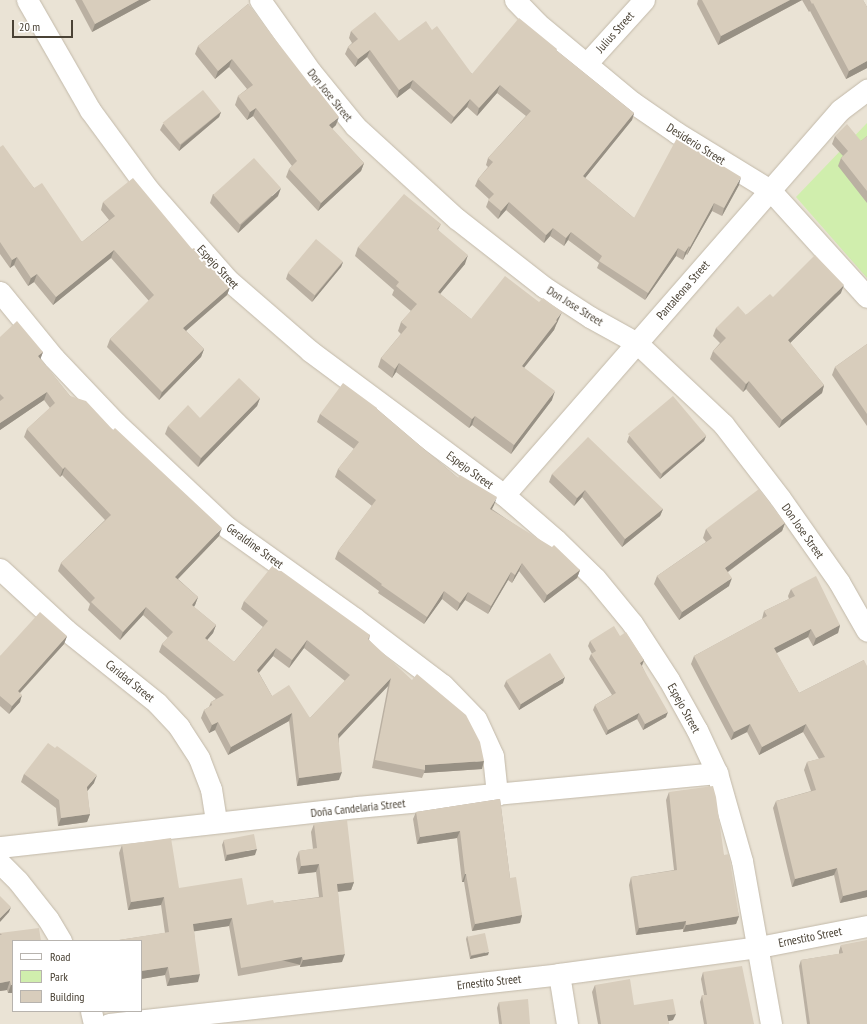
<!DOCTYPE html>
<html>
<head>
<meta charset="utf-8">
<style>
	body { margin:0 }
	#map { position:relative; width:867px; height:1024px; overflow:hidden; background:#f5f1e8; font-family:"PT Sans Narrow",sans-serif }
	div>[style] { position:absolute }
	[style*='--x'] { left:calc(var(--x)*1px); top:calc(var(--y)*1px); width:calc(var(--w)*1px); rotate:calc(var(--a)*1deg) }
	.residential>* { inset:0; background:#eae3d5 }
	.green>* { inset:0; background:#d0eead }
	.roads { filter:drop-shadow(0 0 1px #c2b9a9) drop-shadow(0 0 1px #c2b9a9) }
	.street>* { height:21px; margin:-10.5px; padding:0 10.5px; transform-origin:10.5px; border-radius:10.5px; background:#fff }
	.wall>* { inset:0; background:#bab0a2 }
	.shaded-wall>* { inset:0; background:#979084; transform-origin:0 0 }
	.building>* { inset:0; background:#d8cdbc; transform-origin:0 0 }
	span { translate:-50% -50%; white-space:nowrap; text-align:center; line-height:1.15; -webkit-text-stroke:4px #fff; paint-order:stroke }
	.street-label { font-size:12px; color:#4a4235 }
	.legend { position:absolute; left:12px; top:940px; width:130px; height:72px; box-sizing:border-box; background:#fff; border:1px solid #b7b3ae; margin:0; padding:5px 7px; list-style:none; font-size:12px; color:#4a4235 }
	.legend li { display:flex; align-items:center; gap:8px; height:20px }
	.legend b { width:20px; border:1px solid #b7b3ae }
	.scale { position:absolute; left:12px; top:20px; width:61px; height:18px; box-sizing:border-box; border:2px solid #4a4235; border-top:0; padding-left:5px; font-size:12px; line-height:14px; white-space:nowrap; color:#4a4235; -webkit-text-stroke:3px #fff; paint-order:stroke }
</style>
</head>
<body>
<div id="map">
	<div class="residential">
		<i style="clip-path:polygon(evenodd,0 0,867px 0,867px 1024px,0 1024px,0 0,13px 941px,141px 941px,141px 1011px,13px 1011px,13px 941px)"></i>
	</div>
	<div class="green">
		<i style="clip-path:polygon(867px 123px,867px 278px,796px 197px)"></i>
	</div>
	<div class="roads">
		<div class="street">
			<i style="--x:27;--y:0;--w:127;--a:60.2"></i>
			<i style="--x:90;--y:110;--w:98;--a:53.7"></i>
			<i style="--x:148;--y:189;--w:120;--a:48.7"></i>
			<i style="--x:227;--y:279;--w:110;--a:40.9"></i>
			<i style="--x:310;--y:351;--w:242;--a:36.6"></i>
			<i style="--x:504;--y:495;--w:69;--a:40.9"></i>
			<i style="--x:556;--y:540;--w:54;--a:44.3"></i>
			<i style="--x:595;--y:578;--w:58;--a:50.6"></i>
			<i style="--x:632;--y:623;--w:68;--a:57"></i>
			<i style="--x:669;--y:680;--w:57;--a:60.8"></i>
			<i style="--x:697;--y:730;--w:47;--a:65.1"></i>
			<i style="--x:717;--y:773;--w:91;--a:74.1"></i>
			<i style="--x:742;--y:861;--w:166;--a:79.9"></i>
			<i style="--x:260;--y:0;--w:88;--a:54.7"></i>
			<i style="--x:311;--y:72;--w:70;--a:50.8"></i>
			<i style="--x:355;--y:126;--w:138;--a:42.4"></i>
			<i style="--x:457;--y:219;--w:110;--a:38"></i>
			<i style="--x:544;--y:287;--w:55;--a:33.1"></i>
			<i style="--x:590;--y:317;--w:54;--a:29"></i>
			<i style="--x:637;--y:343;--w:118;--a:43.3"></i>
			<i style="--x:723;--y:424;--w:93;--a:52.4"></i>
			<i style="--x:780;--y:498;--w:103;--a:54.9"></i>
			<i style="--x:839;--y:582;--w:56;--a:60.3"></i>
			<i style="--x:515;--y:0;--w:32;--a:46"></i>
			<i style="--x:537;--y:23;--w:124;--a:39.7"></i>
			<i style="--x:632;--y:102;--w:55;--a:34.6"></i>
			<i style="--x:677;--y:133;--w:109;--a:31.5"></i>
			<i style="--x:770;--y:190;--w:144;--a:47.8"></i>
			<i style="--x:587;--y:63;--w:85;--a:-47.9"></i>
			<i style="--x:0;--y:292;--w:85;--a:50.7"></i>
			<i style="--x:54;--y:358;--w:90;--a:46.4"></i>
			<i style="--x:116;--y:423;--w:154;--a:43.2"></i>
			<i style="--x:228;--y:528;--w:155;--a:35.5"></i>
			<i style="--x:354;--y:618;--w:111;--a:37"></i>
			<i style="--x:443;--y:685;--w:47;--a:45.9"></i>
			<i style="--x:476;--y:719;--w:41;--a:65.3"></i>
			<i style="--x:493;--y:756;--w:39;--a:84"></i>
			<i style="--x:504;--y:495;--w:511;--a:-48.89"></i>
			<i style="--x:840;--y:110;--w:34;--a:-37"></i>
			<i style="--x:0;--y:569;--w:90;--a:42.7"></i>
			<i style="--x:66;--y:630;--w:117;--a:38.7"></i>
			<i style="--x:157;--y:703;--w:33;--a:47"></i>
			<i style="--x:179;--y:727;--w:37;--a:57"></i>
			<i style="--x:199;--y:758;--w:33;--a:69"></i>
			<i style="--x:211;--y:789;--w:33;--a:81"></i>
			<i style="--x:0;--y:847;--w:359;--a:-6.4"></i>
			<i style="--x:357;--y:807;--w:362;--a:-5.4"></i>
			<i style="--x:0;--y:863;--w:25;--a:45"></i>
			<i style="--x:18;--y:881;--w:48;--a:51.7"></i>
			<i style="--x:48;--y:919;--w:26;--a:59"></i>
			<i style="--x:559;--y:974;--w:51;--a:80.9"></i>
			<i style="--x:91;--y:1011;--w:13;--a:77"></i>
			<i style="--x:109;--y:1024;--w:453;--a:-6.3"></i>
			<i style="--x:559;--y:974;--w:202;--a:-7.7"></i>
			<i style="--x:759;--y:947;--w:110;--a:-11"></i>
		</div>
	</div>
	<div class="wall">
		<i style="clip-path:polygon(75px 0,151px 0,92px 32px)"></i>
		<i style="clip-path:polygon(698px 0,802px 0,718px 45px,697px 4px)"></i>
		<i style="clip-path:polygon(802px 0,863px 0,867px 7px,867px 68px,846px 79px,810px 11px,809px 12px)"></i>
		<i style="clip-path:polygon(248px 4px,336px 125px,332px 129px,364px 163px,361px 171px,318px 211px,286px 177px,289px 169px,292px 166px,253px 116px,247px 120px,235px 105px,238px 96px,247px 89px,229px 67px,215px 79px,195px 54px,198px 46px)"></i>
		<i style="clip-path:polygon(432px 30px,472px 74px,557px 49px,556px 50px,634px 113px,632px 120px,585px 178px,634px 218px,739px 185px,722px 216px,712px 211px,687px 255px,686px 254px,683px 260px,676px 256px,645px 300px,597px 268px,599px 263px,568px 240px,564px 246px,550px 236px,544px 243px,506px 210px,498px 219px,486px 207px,489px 199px,475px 186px,478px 179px,488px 167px,486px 165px,488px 158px,526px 116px,497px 93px,477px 116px,467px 107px,451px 124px,410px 88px,397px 98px,367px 57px,355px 67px,345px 54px,348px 47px,352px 43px,349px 38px,351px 31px,399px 41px)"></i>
		<i style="clip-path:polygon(221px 112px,219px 117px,179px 151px,160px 130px,163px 124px)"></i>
		<i style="clip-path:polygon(835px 136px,861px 141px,867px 136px,867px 203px,838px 166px,841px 158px,843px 156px,832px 144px)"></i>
		<i style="clip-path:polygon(0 147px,34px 188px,82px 242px,109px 220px,101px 210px,103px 202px,192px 249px,230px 287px,227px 295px,186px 331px,204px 349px,201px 357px,159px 400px,107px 347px,110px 339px,149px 301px,111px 258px,53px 305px,34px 282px,28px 286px,14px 265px,10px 268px,0 254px)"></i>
		<i style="clip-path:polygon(213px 194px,278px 196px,238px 233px,210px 203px)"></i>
		<i style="clip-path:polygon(441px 224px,438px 230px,465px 264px,440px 294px,471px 319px,558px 321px,556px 325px,554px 330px,524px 368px,552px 400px,511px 454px,472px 425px,469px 428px,396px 372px,392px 378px,378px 367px,381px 358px,401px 334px,398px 331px,401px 322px,411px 311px,392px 295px,394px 290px,355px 256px,358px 247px)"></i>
		<i style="clip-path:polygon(343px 262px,341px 267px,312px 302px,286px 279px,288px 273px)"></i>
		<i style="clip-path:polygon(841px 293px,790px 343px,824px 385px,822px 393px,779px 428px,746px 389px,743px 392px,710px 359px,713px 351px,720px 343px,713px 336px,716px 328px,746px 315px,773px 297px)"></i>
		<i style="clip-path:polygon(evenodd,0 337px,43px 352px,40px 359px,70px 396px,113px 430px,219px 536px,178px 579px,198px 597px,195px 605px,194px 607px,216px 625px,213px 633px,207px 640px,234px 662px,263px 627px,241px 609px,244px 601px,370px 635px,369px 640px,482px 769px,424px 773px,422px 778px,372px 768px,388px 686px,339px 738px,339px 780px,297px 786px,289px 721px,228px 755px,215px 730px,209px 733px,201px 718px,204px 710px,209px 707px,211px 702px,216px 699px,159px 652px,162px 644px,168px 638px,143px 615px,120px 640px,88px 610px,90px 604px,58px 571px,61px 563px,105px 520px,62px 475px,60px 477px,24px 437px,27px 429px,50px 408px,44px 400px,0 430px,0 337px,304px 648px,345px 681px,310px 718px,272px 696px,259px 673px,273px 656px,289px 668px,304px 648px)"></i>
		<i style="clip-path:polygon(867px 344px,867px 426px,832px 375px,835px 367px)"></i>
		<i style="clip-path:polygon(260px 398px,257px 406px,198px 467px,165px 434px,168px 426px,200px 418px)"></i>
		<i style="clip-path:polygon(377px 408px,377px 409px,458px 478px,494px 505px,492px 509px,580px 570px,577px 578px,544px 603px,519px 571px,512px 583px,508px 580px,488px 614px,465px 600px,457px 611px,442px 599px,424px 624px,378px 593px,379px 591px,335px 559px,338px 551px,372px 506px,335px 477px,338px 469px,354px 449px,317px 422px,320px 414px)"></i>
		<i style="clip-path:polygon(629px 436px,706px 436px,704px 441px,660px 479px,627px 442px)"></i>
		<i style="clip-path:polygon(552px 474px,663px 509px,660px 516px,622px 547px,582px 497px,574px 506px,549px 482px)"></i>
		<i style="clip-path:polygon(785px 523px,782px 531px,728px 572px,729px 586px,679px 620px,654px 584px,657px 576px,706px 542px,703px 538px,706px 529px)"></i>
		<i style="clip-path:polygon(791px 589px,840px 625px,838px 633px,813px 646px,808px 637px,776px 653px,799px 693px,864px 660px,867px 897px,840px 903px,834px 875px,792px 887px,773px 808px,776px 801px,811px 791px,804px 770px,807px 762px,819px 759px,803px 732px,759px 755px,747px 732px,731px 740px,691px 664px,694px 656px,762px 619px,764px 611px,789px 599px,788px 596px)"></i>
		<i style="clip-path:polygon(67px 636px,64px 644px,20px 693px,20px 702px,9px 714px,0 706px,0 656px)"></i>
		<i style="clip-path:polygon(620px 636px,644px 660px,642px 666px,666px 717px,643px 730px,637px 719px,606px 735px,593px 710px,595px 705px,612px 695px,589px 659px,591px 654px,592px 654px,588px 646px,590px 641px)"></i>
		<i style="clip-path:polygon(506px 681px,563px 683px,519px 710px,504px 686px)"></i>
		<i style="clip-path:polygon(24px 774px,94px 783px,87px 791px,90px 814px,87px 822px,58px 826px,56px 808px,21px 782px)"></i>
		<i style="clip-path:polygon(669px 792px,724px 855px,739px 916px,736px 924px,683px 932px,683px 929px,636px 935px,629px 885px,631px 877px,674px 870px,666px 800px)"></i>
		<i style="clip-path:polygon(500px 799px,510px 878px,522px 915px,520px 923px,472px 931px,464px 882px,462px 882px,457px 838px,417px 844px,413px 819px,416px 812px)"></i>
		<i style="clip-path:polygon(314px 824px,354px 882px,351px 890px,338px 892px,342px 962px,300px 967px,300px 965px,238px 976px,229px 926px,194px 931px,198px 982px,167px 986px,165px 975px,141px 979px,141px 941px,119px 941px,119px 940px,165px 933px,161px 905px,128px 910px,119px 853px,122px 845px,179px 888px,247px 905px,274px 903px,319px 897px,316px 872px,298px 874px,296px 859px,299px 851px,313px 849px,311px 832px)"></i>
		<i style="clip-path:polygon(224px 840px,255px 855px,225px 861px,222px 845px)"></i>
		<i style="clip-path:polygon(0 933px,13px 941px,13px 993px,8px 993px,7px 990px,0 991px)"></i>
		<i style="clip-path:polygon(467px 936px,488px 955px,470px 959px,466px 939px)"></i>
		<i style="clip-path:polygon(841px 945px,867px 1024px,807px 1024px,799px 966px,801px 960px,839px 954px,839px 951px)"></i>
		<i style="clip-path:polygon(703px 972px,754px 1024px,704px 1024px,700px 1002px,702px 995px,704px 995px,701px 979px)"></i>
		<i style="clip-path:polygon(595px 985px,634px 1005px,673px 1020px,668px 1021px,669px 1024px,598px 1024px,592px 992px)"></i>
		<i style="clip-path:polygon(499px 1002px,530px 1024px,499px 1024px,497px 1008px)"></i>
	</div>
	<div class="shaded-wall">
		<i style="clip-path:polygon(139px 0,151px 0,92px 32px,95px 24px)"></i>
		<i style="clip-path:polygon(790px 0,802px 0,718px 45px,721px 36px)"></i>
		<i style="clip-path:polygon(370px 50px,367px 57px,355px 67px,358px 59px)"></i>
		<i style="clip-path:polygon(232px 59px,229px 67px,215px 79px,218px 71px)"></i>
		<i style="clip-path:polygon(867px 61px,867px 68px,846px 79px,849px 71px)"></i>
		<i style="clip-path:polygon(413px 80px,410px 88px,397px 98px,399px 90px)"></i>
		<i style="clip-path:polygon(500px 85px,497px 93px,477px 116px,479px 108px)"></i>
		<i style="clip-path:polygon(470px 99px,467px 107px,451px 124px,454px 117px)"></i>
		<i style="clip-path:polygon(256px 108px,253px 116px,247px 120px,250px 112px)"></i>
		<i style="clip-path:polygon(221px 112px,219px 117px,179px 151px,181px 145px)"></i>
		<i style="clip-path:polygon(634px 113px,632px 120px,581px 183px,583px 176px)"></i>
		<i style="clip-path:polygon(339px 117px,336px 125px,326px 134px,329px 125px)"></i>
		<i style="clip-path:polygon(364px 163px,361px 171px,318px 211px,321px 203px)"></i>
		<i style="clip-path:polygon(741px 177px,739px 185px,722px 216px,724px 208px)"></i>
		<i style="clip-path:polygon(281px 188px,278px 196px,238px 233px,241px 225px)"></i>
		<i style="clip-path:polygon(509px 202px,506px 210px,498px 219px,501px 211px)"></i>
		<i style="clip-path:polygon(714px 203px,712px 211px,687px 255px,690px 247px)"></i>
		<i style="clip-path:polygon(553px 228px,550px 236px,544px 243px,546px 235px)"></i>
		<i style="clip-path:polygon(571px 232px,568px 240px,564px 246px,566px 238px)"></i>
		<i style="clip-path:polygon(689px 246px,686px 254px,683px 260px,685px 252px)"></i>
		<i style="clip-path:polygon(678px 248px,676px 256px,645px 300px,648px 293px)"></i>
		<i style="clip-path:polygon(114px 250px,111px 258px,53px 305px,56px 297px)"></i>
		<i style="clip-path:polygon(468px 255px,465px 264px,434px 301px,438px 292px)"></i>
		<i style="clip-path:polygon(17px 257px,14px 265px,10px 268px,12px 260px)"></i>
		<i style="clip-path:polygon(343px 262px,341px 267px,312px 302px,315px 296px)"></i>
		<i style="clip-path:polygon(37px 274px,34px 282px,28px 286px,31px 278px)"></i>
		<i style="clip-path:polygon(844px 285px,841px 293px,785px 348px,788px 340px)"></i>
		<i style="clip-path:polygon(230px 287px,227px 295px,180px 336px,183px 328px)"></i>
		<i style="clip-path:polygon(562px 312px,558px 321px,556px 325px,554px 330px,518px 375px,522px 366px)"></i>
		<i style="clip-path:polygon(204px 349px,201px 357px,159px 400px,162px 392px)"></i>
		<i style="clip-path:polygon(43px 352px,40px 360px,38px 356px)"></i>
		<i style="clip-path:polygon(399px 363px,396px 372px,392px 378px,395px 369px)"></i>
		<i style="clip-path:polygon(749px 381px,746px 389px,743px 392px,746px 384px)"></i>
		<i style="clip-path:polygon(824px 385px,822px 393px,779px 428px,782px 420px)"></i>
		<i style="clip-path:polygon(555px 391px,552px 400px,511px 454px,514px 445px)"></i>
		<i style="clip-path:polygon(47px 392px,44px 400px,0 430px,0 423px)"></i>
		<i style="clip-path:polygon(260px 398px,257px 406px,198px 467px,201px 458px)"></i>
		<i style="clip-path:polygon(475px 416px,472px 425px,469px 428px,472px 419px)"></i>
		<i style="clip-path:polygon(706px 436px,704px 441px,660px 479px,663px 473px)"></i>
		<i style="clip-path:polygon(65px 467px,62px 475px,60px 477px,63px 469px)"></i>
		<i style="clip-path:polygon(585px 490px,582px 497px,574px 506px,577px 498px)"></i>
		<i style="clip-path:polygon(497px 497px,494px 505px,488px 516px,490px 509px)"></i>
		<i style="clip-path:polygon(663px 509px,660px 516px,622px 547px,625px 539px)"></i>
		<i style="clip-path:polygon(785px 523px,782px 531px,722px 576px,725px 568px)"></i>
		<i style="clip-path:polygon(222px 528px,219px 536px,172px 585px,175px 577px)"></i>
		<i style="clip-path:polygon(522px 563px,519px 571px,512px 583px,515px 575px)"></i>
		<i style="clip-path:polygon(580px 570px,577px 578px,544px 603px,547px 595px)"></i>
		<i style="clip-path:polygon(511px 572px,508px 580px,488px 614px,491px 606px)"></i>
		<i style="clip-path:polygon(732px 578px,729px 586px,679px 620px,682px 612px)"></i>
		<i style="clip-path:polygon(444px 591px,442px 599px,424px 624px,427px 617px)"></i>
		<i style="clip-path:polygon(468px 592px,465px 600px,457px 611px,460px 603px)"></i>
		<i style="clip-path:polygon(198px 597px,195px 605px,189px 613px,192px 605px)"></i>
		<i style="clip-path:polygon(146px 607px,143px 615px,120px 640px,123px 632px)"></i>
		<i style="clip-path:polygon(216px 625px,213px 633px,202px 646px,205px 638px)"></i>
		<i style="clip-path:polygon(840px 625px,838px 633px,813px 646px,816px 638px)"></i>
		<i style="clip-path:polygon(811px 629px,808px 637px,771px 656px,774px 648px)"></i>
		<i style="clip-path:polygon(67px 636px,64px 644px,15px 698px,18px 691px)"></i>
		<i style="clip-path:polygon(307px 640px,304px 648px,289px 668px,292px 660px)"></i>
		<i style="clip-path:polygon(276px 648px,273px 656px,254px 678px,257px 670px)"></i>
		<i style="clip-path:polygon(644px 660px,642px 665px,638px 668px,640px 663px)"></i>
		<i style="clip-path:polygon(565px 677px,563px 683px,519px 710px,521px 704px)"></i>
		<i style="clip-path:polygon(391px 678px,388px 686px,335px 742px,338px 734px)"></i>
		<i style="clip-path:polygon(22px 695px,20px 702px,9px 714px,12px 706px)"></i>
		<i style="clip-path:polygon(668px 712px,666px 717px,643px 730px,645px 724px)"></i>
		<i style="clip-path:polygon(292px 713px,289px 721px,228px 755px,231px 747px)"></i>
		<i style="clip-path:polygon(639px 713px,637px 719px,606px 735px,608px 730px)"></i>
		<i style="clip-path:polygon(218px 722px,215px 730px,209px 733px,212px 725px)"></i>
		<i style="clip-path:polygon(750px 724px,747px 732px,731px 740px,734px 732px)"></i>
		<i style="clip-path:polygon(806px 724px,803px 732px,759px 755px,762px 747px)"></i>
		<i style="clip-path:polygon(484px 761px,482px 769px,424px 773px,425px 770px,425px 765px)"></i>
		<i style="clip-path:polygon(342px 772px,339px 780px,297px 786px,299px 778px)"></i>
		<i style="clip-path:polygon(97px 775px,94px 783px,84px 795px,87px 787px)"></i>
		<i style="clip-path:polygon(90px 814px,87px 822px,58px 826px,61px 818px)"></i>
		<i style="clip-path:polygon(460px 831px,457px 838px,417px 844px,420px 837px)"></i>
		<i style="clip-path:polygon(257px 849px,255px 855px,225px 861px,227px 855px)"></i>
		<i style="clip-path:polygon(319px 864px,316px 872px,298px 874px,301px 866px)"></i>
		<i style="clip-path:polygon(837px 868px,834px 875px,792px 887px,795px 879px)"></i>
		<i style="clip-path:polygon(465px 874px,466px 874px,464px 882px,462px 882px)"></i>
		<i style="clip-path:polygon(354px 882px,351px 890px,334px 892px,337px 884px)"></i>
		<i style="clip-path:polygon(867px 890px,867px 897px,840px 903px,843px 896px)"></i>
		<i style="clip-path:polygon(164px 897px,161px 905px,128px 910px,131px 902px)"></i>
		<i style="clip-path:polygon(11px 907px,9px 912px,0 922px,0 918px)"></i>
		<i style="clip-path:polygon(522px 915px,520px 923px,472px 931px,475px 924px)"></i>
		<i style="clip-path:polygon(739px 916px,736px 924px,683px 932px,686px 925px)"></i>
		<i style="clip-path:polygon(232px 918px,229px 926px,190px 932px,193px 924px)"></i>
		<i style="clip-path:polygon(686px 921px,683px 929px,636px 935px,639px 928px)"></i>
		<i style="clip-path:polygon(489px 952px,488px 955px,470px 959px,471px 956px)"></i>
		<i style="clip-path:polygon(345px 954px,342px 962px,300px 967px,303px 960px)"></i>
		<i style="left:302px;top:957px;width:8px;height:62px;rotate:104deg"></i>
		<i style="clip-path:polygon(168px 967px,165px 975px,141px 979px,141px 971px)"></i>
		<i style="clip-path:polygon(200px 974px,198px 982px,167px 986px,170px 978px)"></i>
		<i style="clip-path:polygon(10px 981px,7px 990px,0 991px,0 983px)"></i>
		<i style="clip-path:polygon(11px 985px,13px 985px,13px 993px,8px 993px)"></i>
		<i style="clip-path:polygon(676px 1014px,673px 1020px,665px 1022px,667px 1015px)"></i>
	</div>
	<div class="building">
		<i style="clip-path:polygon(82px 0,139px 0,95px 24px)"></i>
		<i style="clip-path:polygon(702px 0,790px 0,721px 36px)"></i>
		<i style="clip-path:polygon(810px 0,863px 0,867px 7px,867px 61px,849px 71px,813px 3px,812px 4px)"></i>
		<i style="clip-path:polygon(248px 4px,312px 87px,314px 85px,339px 117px,329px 125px,364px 163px,321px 203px,289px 169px,297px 161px,256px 108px,250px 112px,238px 96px,253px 85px,232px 59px,218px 71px,198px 46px)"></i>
		<i style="clip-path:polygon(375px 12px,399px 41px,426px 21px,432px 30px,437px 26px,472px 74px,519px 18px,557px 49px,556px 50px,634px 113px,583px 176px,634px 218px,677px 138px,741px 177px,724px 208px,714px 203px,690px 247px,689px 246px,685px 252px,678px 248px,648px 293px,599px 261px,602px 256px,571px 232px,566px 238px,553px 228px,546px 235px,509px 202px,501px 211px,488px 200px,494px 194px,478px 179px,493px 162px,488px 158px,531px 111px,500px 85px,479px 108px,470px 99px,454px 117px,413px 80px,399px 90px,370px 50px,358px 59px,348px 47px,358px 39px,351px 31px)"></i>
		<i style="left:203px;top:90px;width:28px;height:52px;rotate:51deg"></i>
		<i style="clip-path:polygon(847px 124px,861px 141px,867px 136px,867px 191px,841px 158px,848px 151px,835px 136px)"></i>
		<i style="clip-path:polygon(3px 145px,34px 188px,42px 183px,82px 242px,115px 216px,103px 202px,133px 178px,192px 249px,194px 248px,230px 287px,183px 328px,204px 349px,162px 392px,110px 339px,154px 295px,114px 250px,56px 297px,37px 274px,31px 278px,17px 257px,12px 260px,0 242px,0 147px)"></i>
		<i style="left:254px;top:158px;width:40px;height:55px;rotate:48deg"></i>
		<i style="clip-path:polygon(404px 194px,441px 224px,437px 229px,468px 255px,438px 292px,471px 319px,505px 276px,539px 302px,543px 298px,562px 312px,556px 320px,557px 321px,522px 366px,555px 391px,514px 445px,475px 416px,472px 419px,399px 363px,395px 369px,381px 358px,407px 327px,401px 322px,417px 304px,396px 286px,399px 282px,358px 247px)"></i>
		<i style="left:316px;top:239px;width:35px;height:44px;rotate:40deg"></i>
		<i style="clip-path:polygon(815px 255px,844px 285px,788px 340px,824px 385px,782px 420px,749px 381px,746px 384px,713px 351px,726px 338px,716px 328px,738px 306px,746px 315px,770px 294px,773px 297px)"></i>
		<i style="clip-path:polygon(evenodd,17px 321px,43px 352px,38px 356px,70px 396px,86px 401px,113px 430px,115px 428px,222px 528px,175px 577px,198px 597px,192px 605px,216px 625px,205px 638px,234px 662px,268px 621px,244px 601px,273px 565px,370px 635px,368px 639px,412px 680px,417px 674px,466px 715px,480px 742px,484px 761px,425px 765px,425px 770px,375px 760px,391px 678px,338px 734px,342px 772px,299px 778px,292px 713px,231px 747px,218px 722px,212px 725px,204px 710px,212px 705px,211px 702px,224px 695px,162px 644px,173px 632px,146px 607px,123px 632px,91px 602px,95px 598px,61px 563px,111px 515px,65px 467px,63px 469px,27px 429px,55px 403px,47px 392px,0 423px,0 401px,4px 398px,0 394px,0 337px,17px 321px,307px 640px,350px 675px,310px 718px,289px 685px,272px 696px,257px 670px,276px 648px,292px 660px,307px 640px)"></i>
		<i style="clip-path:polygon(867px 344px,867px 414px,835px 367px)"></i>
		<i style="clip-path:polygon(239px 378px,260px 398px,201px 458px,168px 426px,188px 405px,200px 418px)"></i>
		<i style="clip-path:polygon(343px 383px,377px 408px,377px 409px,458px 478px,460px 475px,497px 497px,490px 509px,552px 547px,554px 545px,580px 570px,547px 595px,522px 563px,515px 575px,511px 572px,491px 606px,468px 592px,460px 603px,444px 591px,427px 617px,381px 585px,382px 584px,338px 551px,376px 500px,338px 469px,359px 442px,320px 414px)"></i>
		<i style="left:673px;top:396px;width:52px;height:59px;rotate:50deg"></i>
		<i style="clip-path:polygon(588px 437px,663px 509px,625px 539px,585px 490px,577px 498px,552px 474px)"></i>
		<i style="clip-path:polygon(759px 489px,785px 523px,725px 568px,732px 578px,682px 612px,657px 576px,712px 538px,706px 529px)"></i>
		<i style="clip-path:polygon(816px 576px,840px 625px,816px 638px,811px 629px,774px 648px,799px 693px,864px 660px,867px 666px,867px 890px,843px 896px,837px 868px,795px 879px,776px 801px,816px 790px,807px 762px,825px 757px,806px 724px,762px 747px,750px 724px,734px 732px,694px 656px,767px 616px,764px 611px,795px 596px,791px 589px)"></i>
		<i style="clip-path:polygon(40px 612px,67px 636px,18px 691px,22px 695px,12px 706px,0 696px,0 656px)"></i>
		<i style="clip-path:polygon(614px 626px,620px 636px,626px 632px,644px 660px,640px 663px,668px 712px,645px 724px,639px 713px,608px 730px,595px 705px,616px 693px,591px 654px,596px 651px,590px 641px)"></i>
		<i style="left:550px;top:653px;width:28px;height:52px;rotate:58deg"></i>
		<i style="clip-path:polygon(48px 743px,55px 748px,57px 746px,97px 775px,87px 787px,90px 814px,61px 818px,59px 800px,24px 774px)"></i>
		<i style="clip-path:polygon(713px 786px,716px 797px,724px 855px,729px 854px,739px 916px,686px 925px,686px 921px,639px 928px,631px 877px,677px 870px,669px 792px)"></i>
		<i style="clip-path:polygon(500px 799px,510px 878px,516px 877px,522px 915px,475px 924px,466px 874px,465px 874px,460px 831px,420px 837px,416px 812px)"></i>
		<i style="clip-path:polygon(347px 820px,354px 882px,337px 884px,345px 954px,303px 960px,302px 957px,241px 968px,232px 918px,193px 924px,200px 974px,170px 978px,168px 967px,141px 971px,141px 941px,120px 941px,119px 940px,169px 932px,164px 897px,131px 902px,122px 845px,171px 838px,179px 888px,242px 878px,247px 905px,273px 900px,274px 903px,323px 897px,319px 864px,301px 866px,299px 851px,317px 848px,314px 824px)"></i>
		<i style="left:254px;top:834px;width:15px;height:31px;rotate:79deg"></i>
		<i style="clip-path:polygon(0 896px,11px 907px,0 918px)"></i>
		<i style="clip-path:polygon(39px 928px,41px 941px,13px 941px,13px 985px,11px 985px,10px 981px,0 983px,0 935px,2px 935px,0 933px)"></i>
		<i style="left:485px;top:933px;width:19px;height:18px;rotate:78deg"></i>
		<i style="clip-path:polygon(867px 940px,867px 1024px,810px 1024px,801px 960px,843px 953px,841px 945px)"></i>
		<i style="clip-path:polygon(742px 966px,754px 1024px,707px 1024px,702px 995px,707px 995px,703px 972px)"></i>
		<i style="clip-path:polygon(630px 979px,634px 1005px,673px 999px,676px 1014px,667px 1015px,669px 1024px,601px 1024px,595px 985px)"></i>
		<i style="clip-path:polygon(528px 999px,530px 1024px,502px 1024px,499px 1002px)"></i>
	</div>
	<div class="street-label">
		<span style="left:615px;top:32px;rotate:-48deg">Julius Street</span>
		<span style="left:330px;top:95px;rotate:51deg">Don Jose Street</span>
		<span style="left:696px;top:144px;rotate:32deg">Desiderio Street</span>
		<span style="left:218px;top:267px;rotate:47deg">Espejo Street</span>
		<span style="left:683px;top:290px;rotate:-49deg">Pantaleona Street</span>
		<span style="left:575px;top:306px;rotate:32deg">Don Jose Street</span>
		<span style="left:470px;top:470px;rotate:36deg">Espejo Street</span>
		<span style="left:803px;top:531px;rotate:55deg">Don Jose Street</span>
		<span style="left:255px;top:546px;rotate:36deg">Geraldine Street</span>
		<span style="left:130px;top:681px;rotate:39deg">Caridad Street</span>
		<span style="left:684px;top:708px;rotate:61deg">Espejo Street</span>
		<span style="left:358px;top:808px;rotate:-6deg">Doña Candelaria Street</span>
		<span style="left:810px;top:937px;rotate:-11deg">Ernestito Street</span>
		<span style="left:489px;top:982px;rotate:-6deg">Ernestito Street</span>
	</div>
	<ul class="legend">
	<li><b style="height:5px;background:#fff"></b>Road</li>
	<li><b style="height:11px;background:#d0eead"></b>Park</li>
	<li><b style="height:11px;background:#d8cdbc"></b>Building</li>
	</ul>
	<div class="scale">20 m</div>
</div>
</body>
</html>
